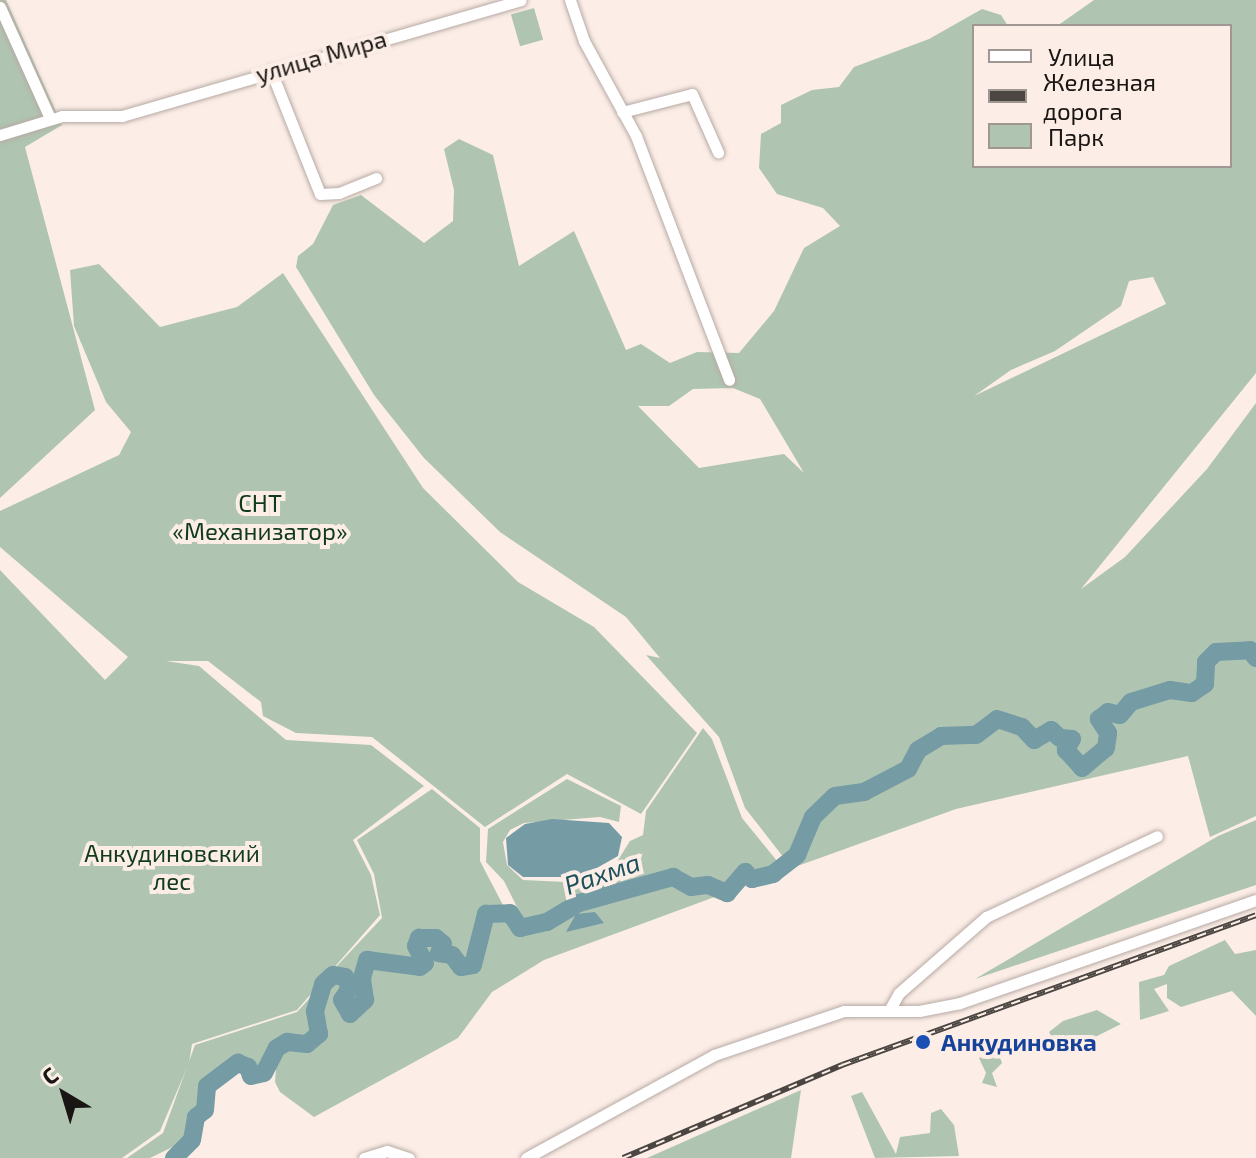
<!DOCTYPE html>
<html>
<head>
<meta charset="utf-8">
<style>
	body { margin:0 }
	#map { position:relative; width:1256px; height:1158px; overflow:hidden; background:#fceee7; font-family:"Exo 2",sans-serif }
	div>[style] { position:absolute }
	[style*='--x'] { left:calc(var(--x)*1px); top:calc(var(--y)*1px); width:calc(var(--w)*1px); rotate:calc(var(--a)*1deg) }
	.green>* { inset:0; background:#afc5b1; transform-origin:0 0 }
	.water>* { inset:0; background:#759ba5 }
	.river>* { height:18px; margin:-9px; padding:0 9px; transform-origin:9px; border-radius:9px; background:#759ba5 }
	.roads { filter:drop-shadow(0 0 2px #b7aaa4) drop-shadow(0 0 2px #b7aaa4) }
	.street>* { height:11px; margin:-5.5px; padding:0 5.5px; transform-origin:5.5px; border-radius:5.5px; background:#fff }
	.rail>* { height:6px; margin-top:-3px; transform-origin:0; background:repeating-linear-gradient(90deg,#fceee7 0 9px,#4c4642 0 18px); box-sizing:border-box; border-block:2px solid #4c4642 }
	.dots>* { width:22px; height:22px; translate:-50% -50%; box-sizing:border-box; border:4px solid #fceee7; border-radius:50% }
	span { translate:-50% -50%; white-space:nowrap; text-align:center; line-height:1.15; -webkit-text-stroke:8px #fceee7; paint-order:stroke }
	.street-label { font-size:24px; color:#191512 }
	.park-label { font-size:24px; color:#103a19 }
	.transit-label { font-size:24px; color:#164399; font-weight:700 }
	.left { translate:0 -50%; text-align:left }
	.water-label { font-size:26px; color:#1c515d; font-style:italic }
	.legend { position:absolute; left:972px; top:24px; width:260px; height:144px; box-sizing:border-box; background:#fceee7; border:2px solid #a19792; margin:0; padding:10px 14px; list-style:none; font-size:24px; color:#191512 }
	.legend li { display:flex; align-items:center; gap:16px; height:40px }
	.legend b { width:40px; border:2px solid #a19792 }
	.north { position:absolute; left:24px; top:1054px; width:80px; height:80px; -webkit-text-stroke:6px #fceee7; paint-order:stroke; rotate:322deg; font-size:22px; font-weight:700; line-height:32px; text-align:center; color:#191512 }
	.north::after { content:''; display:block; margin:auto; width:28px; height:36px; background:#191512; clip-path:polygon(50% 0,100% 100%,50% 72%,0 100%) }
</style>
</head>
<body>
<div id="map">
	<div class="green">
		<i style="clip-path:polygon(0 0,6px 0,62px 125px,25px 147px,95px 410px,0 498px)"></i>
		<i style="clip-path:polygon(evenodd,1094px 0,1256px 0,1256px 373px,1081px 589px,1125px 557px,1207px 469px,1256px 403px,1256px 653px,1251px 648px,1215px 649px,1203px 660px,1202px 683px,1191px 690px,1171px 687px,1130px 700px,1118px 712px,1107px 709px,1096px 719px,1105px 735px,1102px 746px,1081px 764px,1070px 750px,1074px 736px,1061px 736px,1050px 727px,1035px 737px,1023px 723px,998px 716px,975px 733px,942px 733px,918px 747px,906px 767px,863px 789px,833px 794px,810px 816px,794px 851px,784px 858px,745px 808px,719px 737px,646px 655px,660px 658px,626px 617px,500px 532px,424px 458px,374px 395px,296px 267px,298px 256px,313px 244px,333px 205px,361px 195px,424px 243px,453px 221px,454px 190px,444px 149px,459px 139px,493px 155px,519px 266px,574px 231px,626px 350px,641px 344px,670px 363px,697px 352px,739px 353px,774px 311px,804px 248px,840px 226px,823px 208px,777px 194px,759px 168px,761px 134px,781px 123px,781px 105px,812px 90px,839px 87px,854px 67px,929px 39px,982px 9px,1001px 15px,1008px 26px,974px 26px,974px 166px,1230px 166px,1230px 26px,1057px 26px,1094px 0,1153px 277px,1166px 304px,974px 396px,1011px 370px,1055px 351px,1121px 306px,1129px 281px,1153px 277px,1094px 0,733px 388px,760px 399px,804px 473px,784px 454px,699px 468px,638px 406px,669px 406px,693px 389px,733px 388px)"></i>
		<i style="left:534px;top:8px;width:33px;height:24px;rotate:74deg"></i>
		<i style="clip-path:polygon(99px 264px,160px 327px,237px 307px,283px 273px,423px 488px,518px 582px,594px 627px,697px 733px,641px 814px,567px 774px,485px 827px,372px 737px,296px 733px,263px 716px,261px 702px,208px 661px,166px 661px,199px 666px,286px 740px,371px 745px,424px 786px,353px 840px,371px 875px,380px 915px,297px 1010px,192px 1044px,189px 1063px,160px 1131px,122px 1158px,0 1158px,0 570px,105px 680px,128px 657px,0 547px,0 511px,119px 455px,131px 432px,106px 402px,74px 326px,70px 270px)"></i>
		<i style="clip-path:polygon(1249px 653px,1256px 662px,1256px 816px,1210px 837px,1188px 756px,956px 809px,792px 868px,787px 864px,798px 857px,816px 819px,836px 799px,865px 794px,910px 771px,922px 753px,942px 739px,979px 737px,998px 722px,1021px 729px,1034px 743px,1050px 734px,1065px 741px,1064px 751px,1083px 772px,1109px 749px,1112px 732px,1102px 720px,1108px 715px,1121px 718px,1134px 705px,1171px 693px,1192px 696px,1208px 685px,1210px 664px,1218px 655px)"></i>
		<i style="clip-path:polygon(703px 728px,712px 739px,742px 818px,777px 861px,770px 871px,754px 875px,746px 870px,724px 888px,708px 882px,691px 884px,673px 874px,613px 890px,610px 873px,630px 841px,643px 835px,646px 811px)"></i>
		<i style="clip-path:polygon(567px 779px,621px 806px,619px 822px,600px 817px,524px 823px,510px 830px,503px 842px,507px 865px,523px 880px,566px 882px,608px 870px,609px 886px,548px 917px,524px 921px,504px 881px,486px 862px,488px 829px)"></i>
		<i style="clip-path:polygon(432px 789px,480px 828px,480px 861px,505px 909px,483px 913px,472px 959px,462px 961px,446px 951px,447px 941px,438px 935px,418px 934px,413px 942px,418px 963px,367px 955px,358px 971px,354px 1004px,348px 1001px,355px 985px,346px 972px,334px 969px,382px 918px,374px 874px,357px 840px)"></i>
		<i style="clip-path:polygon(1256px 820px,1256px 885px,975px 979px,1218px 836px)"></i>
		<i style="clip-path:polygon(673px 882px,720px 895px,544px 960px,492px 992px,458px 1038px,314px 1117px,280px 1092px,275px 1082px,277px 1055px,289px 1046px,309px 1048px,324px 1035px,319px 1009px,329px 984px,340px 983px,344px 990px,337px 1001px,349px 1019px,369px 1002px,366px 977px,373px 966px,421px 971px,429px 963px,423px 943px,437px 947px,437px 956px,459px 970px,471px 969px,480px 963px,481px 938px,490px 917px,510px 918px,520px 931px)"></i>
		<i style="clip-path:polygon(1225px 940px,1235px 954px,1256px 950px,1256px 1016px,1232px 991px,1181px 1007px,1167px 998px,1167px 984px,1154px 989px,1169px 1011px,1140px 1020px,1139px 982px,1164px 975px,1169px 966px)"></i>
		<i style="clip-path:polygon(318px 989px,310px 1016px,313px 1033px,305px 1040px,285px 1039px,272px 1047px,262px 1069px,254px 1072px,238px 1059px,204px 1085px,189px 1139px,150px 1158px,127px 1158px,163px 1133px,195px 1045px,297px 1012px)"></i>
		<i style="clip-path:polygon(1097px 1010px,1121px 1024px,1061px 1054px,1049px 1032px,1063px 1021px)"></i>
		<i style="clip-path:polygon(997px 1050px,1002px 1063px,992px 1073px,997px 1087px,982px 1083px,986px 1073px,979px 1058px)"></i>
		<i style="clip-path:polygon(801px 1090px,791px 1158px,647px 1158px)"></i>
		<i style="clip-path:polygon(862px 1092px,896px 1154px,900px 1137px,930px 1133px,931px 1113px,941px 1109px,954px 1125px,959px 1156px,875px 1158px,851px 1096px)"></i>
	</div>
	<div class="water">
		<i style="clip-path:polygon(552px 819px,609px 823px,622px 837px,618px 856px,581px 877px,523px 877px,508px 865px,506px 838px,525px 824px)"></i>
		<i style="clip-path:polygon(595px 912px,604px 923px,566px 932px,576px 914px)"></i>
	</div>
	<div class="river">
		<i style="--x:174;--y:1158;--w:25;--a:-45"></i>
		<i style="--x:192;--y:1140;--w:23;--a:-80"></i>
		<i style="--x:196;--y:1117;--w:11;--a:-38"></i>
		<i style="--x:205;--y:1110;--w:24;--a:-85"></i>
		<i style="--x:207;--y:1086;--w:39;--a:-37"></i>
		<i style="--x:238;--y:1063;--w:11;--a:22"></i>
		<i style="--x:248;--y:1067;--w:9;--a:72"></i>
		<i style="--x:251;--y:1076;--w:13;--a:-13"></i>
		<i style="--x:264;--y:1073;--w:28;--a:-63"></i>
		<i style="--x:277;--y:1048;--w:12;--a:-31"></i>
		<i style="--x:287;--y:1042;--w:20;--a:6"></i>
		<i style="--x:307;--y:1044;--w:16;--a:-40"></i>
		<i style="--x:319;--y:1034;--w:23;--a:-100"></i>
		<i style="--x:315;--y:1011;--w:28;--a:-73"></i>
		<i style="--x:323;--y:984;--w:13;--a:-42"></i>
		<i style="--x:333;--y:975;--w:12;--a:9"></i>
		<i style="--x:345;--y:977;--w:12;--a:66"></i>
		<i style="--x:350;--y:988;--w:14;--a:124"></i>
		<i style="--x:342;--y:1000;--w:16;--a:60"></i>
		<i style="--x:350;--y:1014;--w:21;--a:-43"></i>
		<i style="--x:365;--y:1000;--w:22;--a:-98"></i>
		<i style="--x:362;--y:978;--w:19;--a:-74"></i>
		<i style="--x:367;--y:960;--w:53;--a:7.5"></i>
		<i style="--x:420;--y:967;--w:6;--a:-39"></i>
		<i style="--x:425;--y:963;--w:19;--a:-118"></i>
		<i style="--x:416;--y:946;--w:9;--a:-69"></i>
		<i style="--x:419;--y:938;--w:17;--a:0"></i>
		<i style="--x:436;--y:938;--w:9;--a:41"></i>
		<i style="--x:443;--y:944;--w:10;--a:114"></i>
		<i style="--x:439;--y:953;--w:13;--a:9"></i>
		<i style="--x:452;--y:955;--w:15;--a:53"></i>
		<i style="--x:461;--y:967;--w:12;--a:-9"></i>
		<i style="--x:473;--y:965;--w:53;--a:-75.7"></i>
		<i style="--x:486;--y:914;--w:24;--a:-2"></i>
		<i style="--x:510;--y:913;--w:18;--a:56"></i>
		<i style="--x:520;--y:928;--w:28;--a:-13"></i>
		<i style="--x:547;--y:922;--w:37;--a:-31"></i>
		<i style="--x:579;--y:903;--w:98;--a:-15.5"></i>
		<i style="--x:673;--y:877;--w:21;--a:29"></i>
		<i style="--x:691;--y:887;--w:17;--a:-7"></i>
		<i style="--x:708;--y:885;--w:21;--a:23"></i>
		<i style="--x:727;--y:893;--w:28;--a:-49"></i>
		<i style="--x:745;--y:872;--w:10;--a:45"></i>
		<i style="--x:752;--y:879;--w:22;--a:-13"></i>
		<i style="--x:773;--y:874;--w:31;--a:-38"></i>
		<i style="--x:797;--y:855;--w:41;--a:-67.2"></i>
		<i style="--x:813;--y:817;--w:30;--a:-44"></i>
		<i style="--x:835;--y:796;--w:29;--a:-8"></i>
		<i style="--x:864;--y:792;--w:50;--a:-27.6"></i>
		<i style="--x:908;--y:769;--w:21;--a:-62"></i>
		<i style="--x:918;--y:750;--w:27;--a:-31"></i>
		<i style="--x:941;--y:736;--w:35;--a:-2"></i>
		<i style="--x:976;--y:735;--w:26;--a:-37"></i>
		<i style="--x:997;--y:719;--w:26;--a:18"></i>
		<i style="--x:1022;--y:727;--w:18;--a:47"></i>
		<i style="--x:1034;--y:740;--w:20;--a:-30"></i>
		<i style="--x:1051;--y:730;--w:12;--a:42"></i>
		<i style="--x:1060;--y:738;--w:12;--a:5"></i>
		<i style="--x:1072;--y:739;--w:13;--a:119"></i>
		<i style="--x:1066;--y:750;--w:24;--a:48"></i>
		<i style="--x:1082;--y:768;--w:31;--a:-40"></i>
		<i style="--x:1106;--y:748;--w:15;--a:-82"></i>
		<i style="--x:1108;--y:733;--w:17;--a:-123"></i>
		<i style="--x:1099;--y:719;--w:11;--a:-38"></i>
		<i style="--x:1108;--y:712;--w:12;--a:14"></i>
		<i style="--x:1120;--y:715;--w:17;--a:-50"></i>
		<i style="--x:1131;--y:702;--w:41;--a:-17.1"></i>
		<i style="--x:1170;--y:690;--w:22;--a:8"></i>
		<i style="--x:1192;--y:693;--w:16;--a:-35"></i>
		<i style="--x:1205;--y:684;--w:22;--a:-87"></i>
		<i style="--x:1206;--y:662;--w:14;--a:-45"></i>
		<i style="--x:1216;--y:652;--w:34;--a:-3"></i>
		<i style="--x:1250;--y:650;--w:10;--a:53"></i>
	</div>
	<div class="roads">
		<div class="street">
			<i style="--x:570;--y:0;--w:43;--a:71.1"></i>
			<i style="--x:584;--y:41;--w:108;--a:61.3"></i>
			<i style="--x:636;--y:136;--w:261;--a:69.1"></i>
			<i style="--x:0;--y:7;--w:122;--a:65.8"></i>
			<i style="--x:271;--y:71;--w:132;--a:68.3"></i>
			<i style="--x:320;--y:194;--w:19;--a:-3"></i>
			<i style="--x:339;--y:193;--w:40;--a:-22"></i>
			<i style="--x:622;--y:112;--w:72;--a:-14.4"></i>
			<i style="--x:692;--y:94;--w:64;--a:65.9"></i>
			<i style="--x:0;--y:135;--w:65;--a:-17"></i>
			<i style="--x:62;--y:116;--w:60;--a:0"></i>
			<i style="--x:122;--y:116;--w:415;--a:-16.2"></i>
			<i style="--x:890;--y:1009;--w:18;--a:-61"></i>
			<i style="--x:899;--y:993;--w:116;--a:-41.1"></i>
			<i style="--x:986;--y:917;--w:189;--a:-25.3"></i>
			<i style="--x:364;--y:1158;--w:24;--a:-17"></i>
			<i style="--x:387;--y:1151;--w:23;--a:18"></i>
			<i style="--x:526;--y:1158;--w:214;--a:-28.7"></i>
			<i style="--x:714;--y:1055;--w:137;--a:-18.7"></i>
			<i style="--x:844;--y:1011;--w:75;--a:0"></i>
			<i style="--x:919;--y:1011;--w:42;--a:-11"></i>
			<i style="--x:960;--y:1003;--w:313;--a:-19.2"></i>
		</div>
	</div>
	<div class="rail">
		<i style="--x:623;--y:1158;--w:238;--a:-23"></i>
		<i style="--x:842;--y:1065;--w:440;--a:-19.9"></i>
	</div>
	<div class="dots">
		<i style="left:923px;top:1042px;background:#1a4fb4"></i>
	</div>
	<div class="street-label">
		<span style="left:321px;top:56px;rotate:-16deg">улица Мира</span>
	</div>
	<div class="park-label">
		<span style="left:260px;top:517px">СНТ<br>«Механизатор»</span>
		<span style="left:172px;top:867px">Анкудиновский<br>лес</span>
	</div>
	<div class="transit-label">
		<span class="left" style="left:941px;top:1042px">Анкудиновка</span>
	</div>
	<div class="water-label">
		<span style="left:602px;top:873px;rotate:-19deg">Рахма</span>
	</div>
	<ul class="legend">
	<li><b style="height:10px;background:#fff"></b>Улица</li>
	<li><b style="height:10px;background:#4c4642"></b>Железная дорога</li>
	<li><b style="height:22px;background:#afc5b1"></b>Парк</li>
	</ul>
	<div class="north">С</div>
</div>
</body>
</html>
